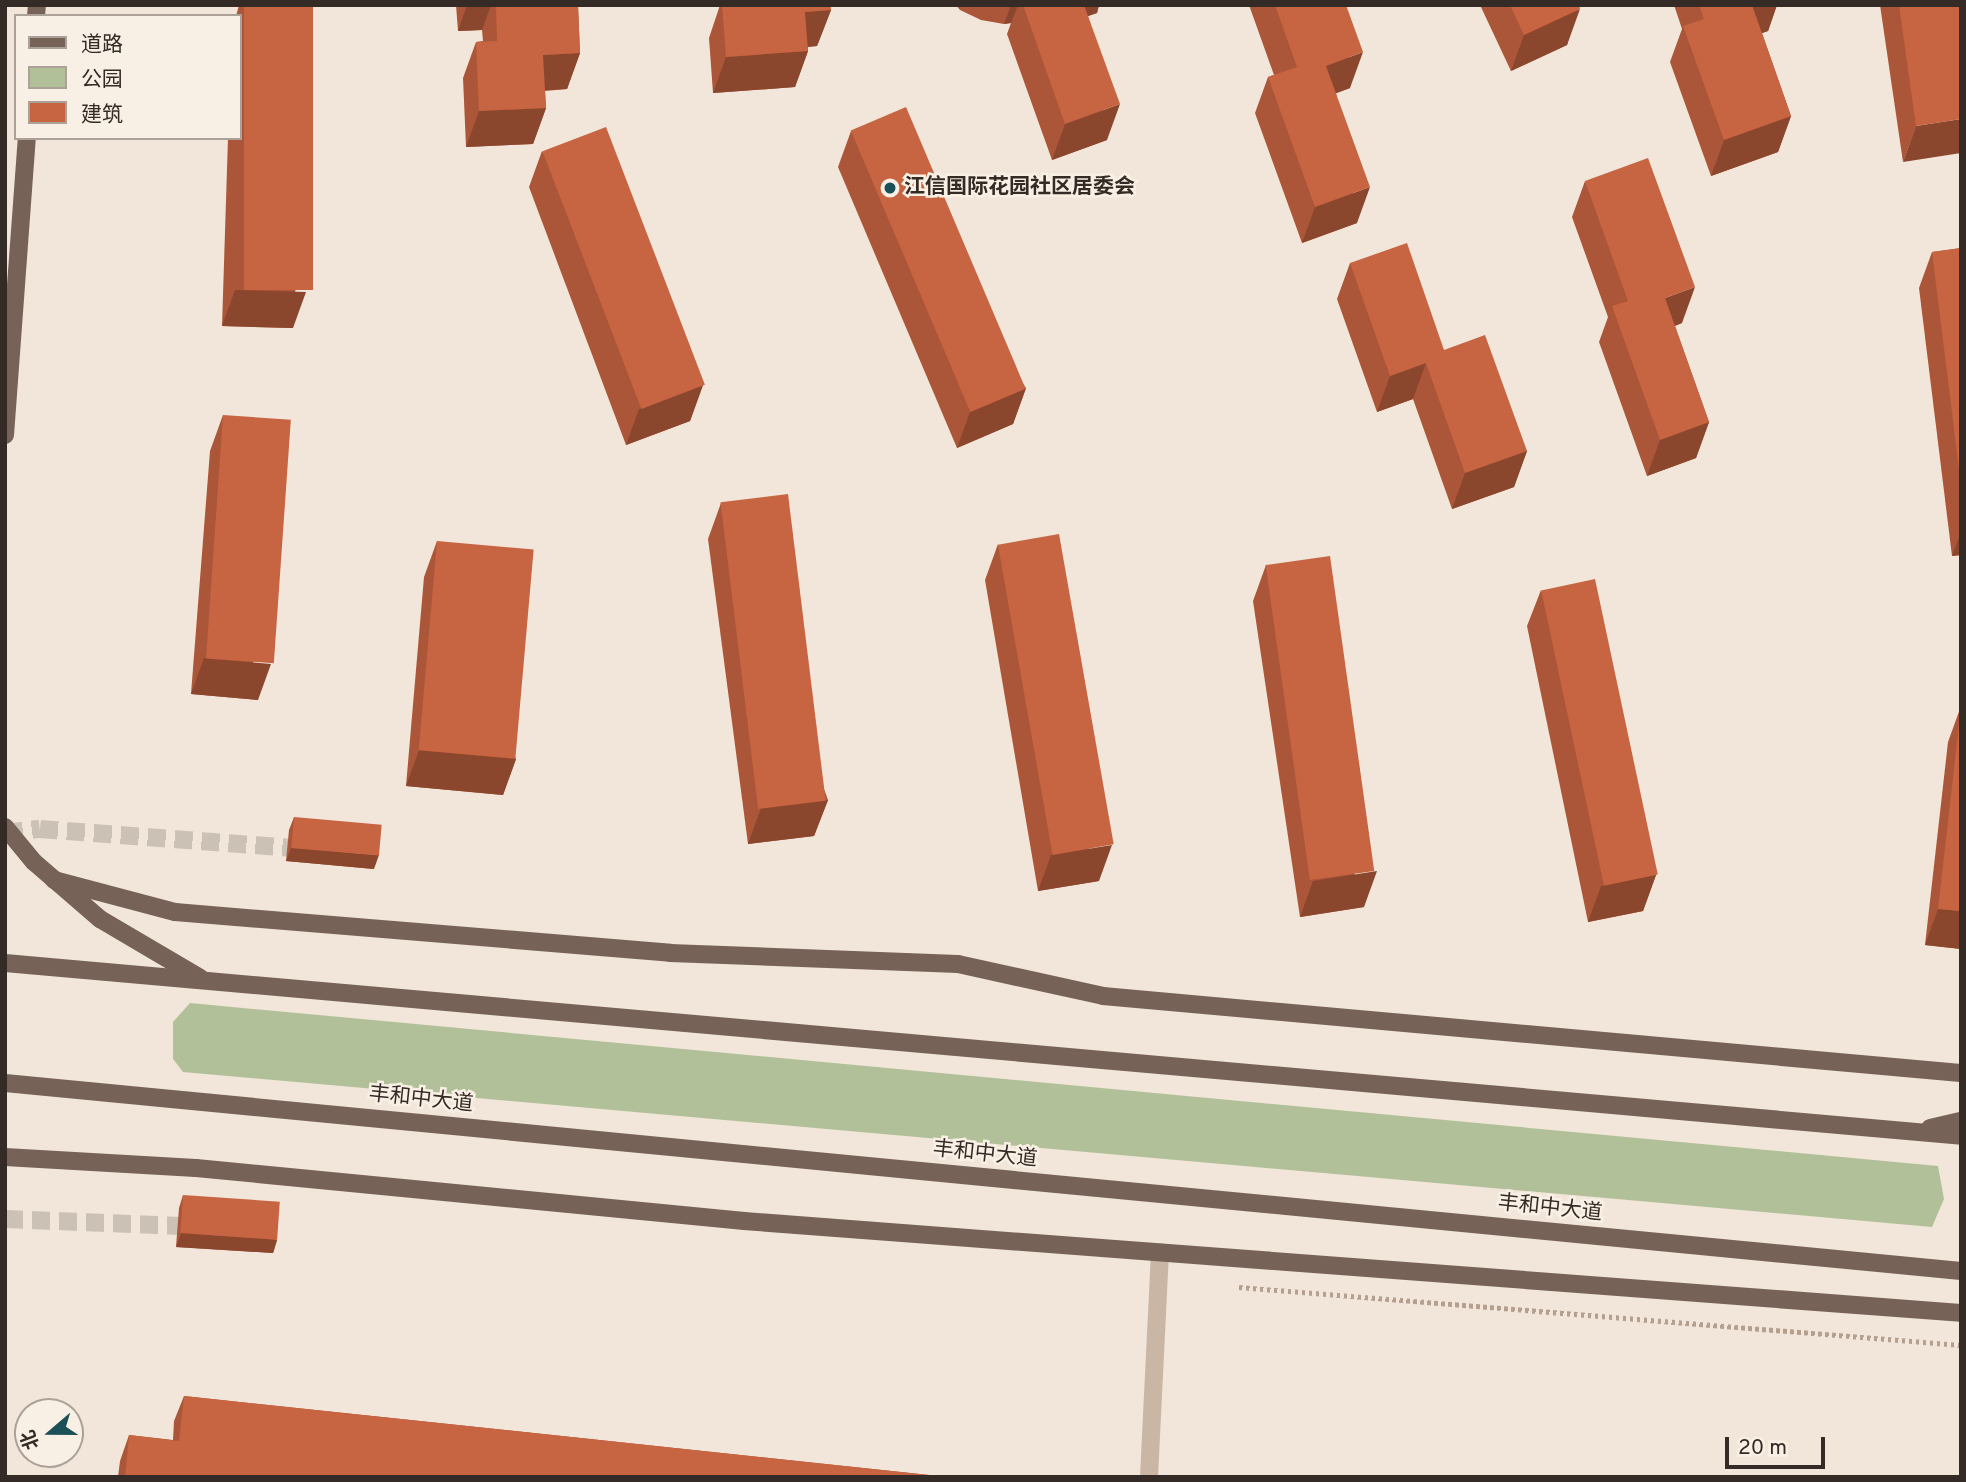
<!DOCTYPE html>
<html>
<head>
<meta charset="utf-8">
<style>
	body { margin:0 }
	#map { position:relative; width:1966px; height:1482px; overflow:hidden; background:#f1e6d9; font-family:Overpass,"Noto Sans SC",sans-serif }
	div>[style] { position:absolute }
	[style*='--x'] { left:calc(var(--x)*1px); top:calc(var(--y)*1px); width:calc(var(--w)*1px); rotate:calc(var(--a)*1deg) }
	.green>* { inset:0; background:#b2c099 }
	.minor-tunnel>* { height:18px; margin-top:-9px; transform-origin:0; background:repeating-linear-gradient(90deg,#cbc1b5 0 18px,transparent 0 27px) }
	.path>* { height:4.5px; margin-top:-2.25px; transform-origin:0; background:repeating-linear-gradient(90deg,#b5a08f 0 3.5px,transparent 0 7px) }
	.minor>* { height:18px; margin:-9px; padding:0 9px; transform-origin:9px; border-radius:9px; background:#c9b6a5 }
	.major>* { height:18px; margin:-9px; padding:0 9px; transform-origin:9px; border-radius:9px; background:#776257 }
	.wall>* { inset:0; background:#ab5638 }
	.shaded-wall>* { inset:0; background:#8b462e }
	.building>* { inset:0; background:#c76441; transform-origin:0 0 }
	.dots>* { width:19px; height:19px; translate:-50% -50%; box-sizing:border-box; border:4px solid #f9f0e5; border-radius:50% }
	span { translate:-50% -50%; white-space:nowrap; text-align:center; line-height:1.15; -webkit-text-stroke:5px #f9f0e5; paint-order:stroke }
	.poi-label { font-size:21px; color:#352b26; font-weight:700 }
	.left { translate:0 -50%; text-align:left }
	.street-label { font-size:21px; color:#352b26 }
	.frame { position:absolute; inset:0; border:7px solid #352b26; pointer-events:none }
	.legend { position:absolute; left:14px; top:14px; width:228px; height:126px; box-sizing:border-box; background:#f9f0e5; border:2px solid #aba199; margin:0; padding:9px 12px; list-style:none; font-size:21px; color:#352b26 }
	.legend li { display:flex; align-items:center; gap:14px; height:35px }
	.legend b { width:35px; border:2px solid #aba199 }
	.north { position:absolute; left:14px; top:1398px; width:70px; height:70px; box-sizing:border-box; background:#f9f0e5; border:2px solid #aba199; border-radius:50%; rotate:250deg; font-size:19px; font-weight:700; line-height:28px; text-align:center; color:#352b26 }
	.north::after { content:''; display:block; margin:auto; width:24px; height:32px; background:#1b5156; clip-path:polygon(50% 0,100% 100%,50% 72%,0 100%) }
	.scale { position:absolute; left:1725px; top:1437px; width:100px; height:32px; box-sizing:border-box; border:4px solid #352b26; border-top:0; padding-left:9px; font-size:21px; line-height:24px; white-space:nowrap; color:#352b26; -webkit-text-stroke:5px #f9f0e5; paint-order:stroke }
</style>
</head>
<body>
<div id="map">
	<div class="green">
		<i style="clip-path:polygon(190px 1003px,1938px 1166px,1944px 1199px,1932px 1227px,183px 1072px,173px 1059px,173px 1022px)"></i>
	</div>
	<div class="minor-tunnel">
		<i style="--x:5;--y:833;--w:35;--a:-7"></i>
		<i style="--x:40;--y:829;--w:270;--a:4.3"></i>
		<i style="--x:5;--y:1219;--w:196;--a:2.3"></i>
	</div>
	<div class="path">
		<i style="--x:1239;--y:1287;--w:724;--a:4.59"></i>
	</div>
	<div class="minor">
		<i style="--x:1149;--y:1477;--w:225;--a:-87.2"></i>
	</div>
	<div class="major">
		<i style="--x:36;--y:16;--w:11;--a:-85"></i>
		<i style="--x:5;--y:435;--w:298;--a:-85.8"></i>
		<i style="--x:5;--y:827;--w:45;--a:50.4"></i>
		<i style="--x:34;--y:862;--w:87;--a:40.8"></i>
		<i style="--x:100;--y:919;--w:116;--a:30.5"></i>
		<i style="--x:54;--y:880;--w:125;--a:14.8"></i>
		<i style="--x:175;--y:912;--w:497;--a:4.7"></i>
		<i style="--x:670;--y:953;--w:288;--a:2.2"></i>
		<i style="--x:958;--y:964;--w:148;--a:12.4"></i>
		<i style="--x:1103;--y:996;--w:861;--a:5.13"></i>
		<i style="--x:5;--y:963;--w:1964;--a:5.05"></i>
		<i style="--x:5;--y:1083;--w:1965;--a:5.49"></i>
		<i style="--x:1930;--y:1128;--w:32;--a:-13"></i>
		<i style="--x:5;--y:1157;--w:191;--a:3.3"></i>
		<i style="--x:196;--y:1168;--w:551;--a:5.52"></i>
		<i style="--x:744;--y:1221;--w:1220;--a:4.32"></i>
	</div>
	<div class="wall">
		<i style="clip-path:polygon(239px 5px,313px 5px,293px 328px,222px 326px,228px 138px,240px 138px,240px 16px,236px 16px)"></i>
		<i style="clip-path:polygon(456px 5px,578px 5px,580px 53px,567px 89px,545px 91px,546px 108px,533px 144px,466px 147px,463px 78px,476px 42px,483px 41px,482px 30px,458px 31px)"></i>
		<i style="clip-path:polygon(720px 5px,830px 5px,831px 10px,817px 46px,808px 47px,808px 51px,795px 87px,713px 93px,709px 38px)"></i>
		<i style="clip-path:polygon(956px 5px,1099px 5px,1097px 13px,1088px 16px,1107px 140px,1052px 160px,1007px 34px,1011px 23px,1004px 24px,981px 20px,960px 10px)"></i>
		<i style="clip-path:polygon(1249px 5px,1346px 5px,1350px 88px,1336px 93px,1357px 223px,1302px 243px,1255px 113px,1268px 77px,1274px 75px)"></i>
		<i style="clip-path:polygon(1480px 5px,1579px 5px,1567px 45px,1511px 71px)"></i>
		<i style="clip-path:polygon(1674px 5px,1777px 5px,1768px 31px,1762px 33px,1791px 116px,1778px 152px,1711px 176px,1670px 62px,1682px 29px)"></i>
		<i style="clip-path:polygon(1880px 5px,1961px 5px,1903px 162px)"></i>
		<i style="clip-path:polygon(851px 131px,1026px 388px,1013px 424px,957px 448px,838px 167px)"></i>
		<i style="clip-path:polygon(542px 151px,703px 385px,690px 421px,626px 445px,529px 187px)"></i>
		<i style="clip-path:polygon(1585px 181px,1682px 323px,1675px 326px,1709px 422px,1696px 458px,1647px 476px,1599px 342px,1608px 317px,1572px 217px)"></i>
		<i style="clip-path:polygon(1961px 248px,1961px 555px,1952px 556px,1919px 288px,1932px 252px)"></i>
		<i style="clip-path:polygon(1350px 263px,1444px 350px,1527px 451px,1514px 487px,1452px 509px,1413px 399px,1377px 412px,1337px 299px)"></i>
		<i style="clip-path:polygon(223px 415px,258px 700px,191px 694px,210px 451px)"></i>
		<i style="clip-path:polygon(721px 503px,828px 800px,814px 836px,748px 844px,708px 539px)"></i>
		<i style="clip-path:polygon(437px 541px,516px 759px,503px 795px,406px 786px,424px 577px)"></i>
		<i style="clip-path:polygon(998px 544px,1099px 881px,1038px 891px,985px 580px)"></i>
		<i style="clip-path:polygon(1266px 565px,1364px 907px,1300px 917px,1253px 601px)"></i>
		<i style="clip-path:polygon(1541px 590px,1656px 875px,1643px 911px,1588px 922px,1527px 626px)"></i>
		<i style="clip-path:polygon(1961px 621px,1961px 659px,1960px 624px)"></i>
		<i style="clip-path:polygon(1961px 706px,1961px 949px,1925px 945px,1948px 742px)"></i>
		<i style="clip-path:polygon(294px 817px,374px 869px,286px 861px,289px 830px)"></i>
		<i style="clip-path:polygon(183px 1195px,277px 1240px,273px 1253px,176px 1247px,179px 1208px)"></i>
		<i style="clip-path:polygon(184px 1396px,948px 1477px,118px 1477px,120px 1461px,129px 1435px,173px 1440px,174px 1421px)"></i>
	</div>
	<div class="shaded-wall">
		<i style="clip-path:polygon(467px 5px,491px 5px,482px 30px,458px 31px)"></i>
		<i style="clip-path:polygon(1011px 5px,1018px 5px,1011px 23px,1004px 24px)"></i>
		<i style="clip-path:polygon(1071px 5px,1099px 5px,1097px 13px,1064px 24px)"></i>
		<i style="clip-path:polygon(1752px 5px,1777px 5px,1768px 31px,1739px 41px)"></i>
		<i style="clip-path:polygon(1580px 9px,1567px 45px,1511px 71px,1524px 35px)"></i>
		<i style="clip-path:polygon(831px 10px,817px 46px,792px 48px,805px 12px)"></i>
		<i style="clip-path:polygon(808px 51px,795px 87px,713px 93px,726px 57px)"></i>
		<i style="clip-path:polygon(1363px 52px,1350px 88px,1313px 102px,1326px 66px)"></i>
		<i style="clip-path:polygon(580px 53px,567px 89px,530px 91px,543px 55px)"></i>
		<i style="clip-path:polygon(1120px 104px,1107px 140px,1052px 160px,1065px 124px)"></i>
		<i style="clip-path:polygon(546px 108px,533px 144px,466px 147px,479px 111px)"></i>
		<i style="clip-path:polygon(1791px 116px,1778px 152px,1711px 176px,1724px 140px)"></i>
		<i style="clip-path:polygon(1961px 119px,1961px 153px,1903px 162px,1916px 126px)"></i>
		<i style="clip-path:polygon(1370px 187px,1357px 223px,1302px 243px,1315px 207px)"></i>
		<i style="clip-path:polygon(1695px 287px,1682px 323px,1652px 334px,1665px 298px)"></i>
		<i style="clip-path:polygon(235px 290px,306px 292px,293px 328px,222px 326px)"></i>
		<i style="clip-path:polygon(1426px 363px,1413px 399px,1377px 412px,1390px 376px)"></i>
		<i style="clip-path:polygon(703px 385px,690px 421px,626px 445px,639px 409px)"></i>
		<i style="clip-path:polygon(1026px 388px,1013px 424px,957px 448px,970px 412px)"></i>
		<i style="clip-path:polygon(1709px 422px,1696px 458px,1647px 476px,1660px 440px)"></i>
		<i style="clip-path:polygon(1527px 451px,1514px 487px,1452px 509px,1465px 473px)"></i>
		<i style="clip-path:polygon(1961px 532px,1961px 555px,1952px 556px)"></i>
		<i style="clip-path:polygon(204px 658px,271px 664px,258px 700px,191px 694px)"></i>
		<i style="clip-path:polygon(419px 750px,516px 759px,503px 795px,406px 786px)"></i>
		<i style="clip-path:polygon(828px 800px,814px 836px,748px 844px,761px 808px)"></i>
		<i style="clip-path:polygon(1112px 845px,1099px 881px,1038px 891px,1051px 855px)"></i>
		<i style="clip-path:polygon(291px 848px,379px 855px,374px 869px,286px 861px)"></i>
		<i style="clip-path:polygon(1377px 871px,1364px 907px,1300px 917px,1313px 881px)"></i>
		<i style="clip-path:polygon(1656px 875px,1643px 911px,1588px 922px,1601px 886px)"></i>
		<i style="clip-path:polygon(1938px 909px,1961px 911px,1961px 949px,1925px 945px)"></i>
		<i style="clip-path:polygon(181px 1233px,277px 1240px,273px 1253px,176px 1247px)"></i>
	</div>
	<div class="building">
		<i style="left:244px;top:5px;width:69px;height:285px"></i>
		<i style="clip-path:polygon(496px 5px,578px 5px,580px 53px,543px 55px,546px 108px,479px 111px,476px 42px,497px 41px)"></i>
		<i style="clip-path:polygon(722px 5px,830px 5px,831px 10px,805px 12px,808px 51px,726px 57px)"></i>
		<i style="clip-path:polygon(1023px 5px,1084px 5px,1120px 104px,1065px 124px)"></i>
		<i style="clip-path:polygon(1275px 5px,1346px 5px,1363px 52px,1326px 66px,1370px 187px,1315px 207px,1268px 77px,1297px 67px)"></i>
		<i style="clip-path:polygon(1510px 5px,1579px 5px,1580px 9px,1524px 35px)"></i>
		<i style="clip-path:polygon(1699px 5px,1752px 5px,1791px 116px,1724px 140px,1683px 26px,1704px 19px)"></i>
		<i style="clip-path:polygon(1899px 5px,1961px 5px,1961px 119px,1916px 126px)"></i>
		<i style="left:906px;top:107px;width:306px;height:60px;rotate:67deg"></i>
		<i style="left:606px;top:127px;width:276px;height:68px;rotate:69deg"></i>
		<i style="clip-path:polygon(1648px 158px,1695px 287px,1665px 298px,1709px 422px,1660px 440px,1612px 306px,1628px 301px,1585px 181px)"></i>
		<i style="clip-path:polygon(1407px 243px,1444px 350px,1485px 335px,1527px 451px,1465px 473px,1426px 363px,1390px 376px,1350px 263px)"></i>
		<i style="clip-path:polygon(1961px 248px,1961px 485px,1932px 252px)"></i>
		<i style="left:223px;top:415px;width:68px;height:244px;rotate:4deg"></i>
		<i style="left:788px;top:494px;width:309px;height:68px;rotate:83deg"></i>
		<i style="left:1059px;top:534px;width:315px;height:62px;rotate:80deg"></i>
		<i style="left:437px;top:541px;width:97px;height:210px;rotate:5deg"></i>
		<i style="left:1330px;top:556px;width:318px;height:65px;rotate:82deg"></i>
		<i style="left:1595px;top:579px;width:302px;height:55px;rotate:78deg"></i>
		<i style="clip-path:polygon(1961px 707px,1961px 911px,1938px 909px)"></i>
		<i style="left:294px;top:817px;width:88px;height:31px;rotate:5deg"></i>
		<i style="left:183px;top:1195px;width:97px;height:38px;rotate:4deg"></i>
		<i style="clip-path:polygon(184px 1396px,948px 1477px,125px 1477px,129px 1435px,179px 1441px)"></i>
	</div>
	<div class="dots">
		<i style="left:890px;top:188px;background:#1b5156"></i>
	</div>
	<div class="poi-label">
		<span class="left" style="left:904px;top:188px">江信国际花园社区居委会</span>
	</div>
	<div class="street-label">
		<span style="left:421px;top:1100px;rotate:6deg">丰和中大道</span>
		<span style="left:985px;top:1155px;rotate:6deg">丰和中大道</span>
		<span style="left:1550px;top:1209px;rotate:6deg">丰和中大道</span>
	</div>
	<div class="frame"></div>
	<ul class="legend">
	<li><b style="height:9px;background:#776257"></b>道路</li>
	<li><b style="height:19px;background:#b2c099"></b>公园</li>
	<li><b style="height:19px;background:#c76441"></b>建筑</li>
	</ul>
	<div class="north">北</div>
	<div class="scale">20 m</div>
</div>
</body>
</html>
